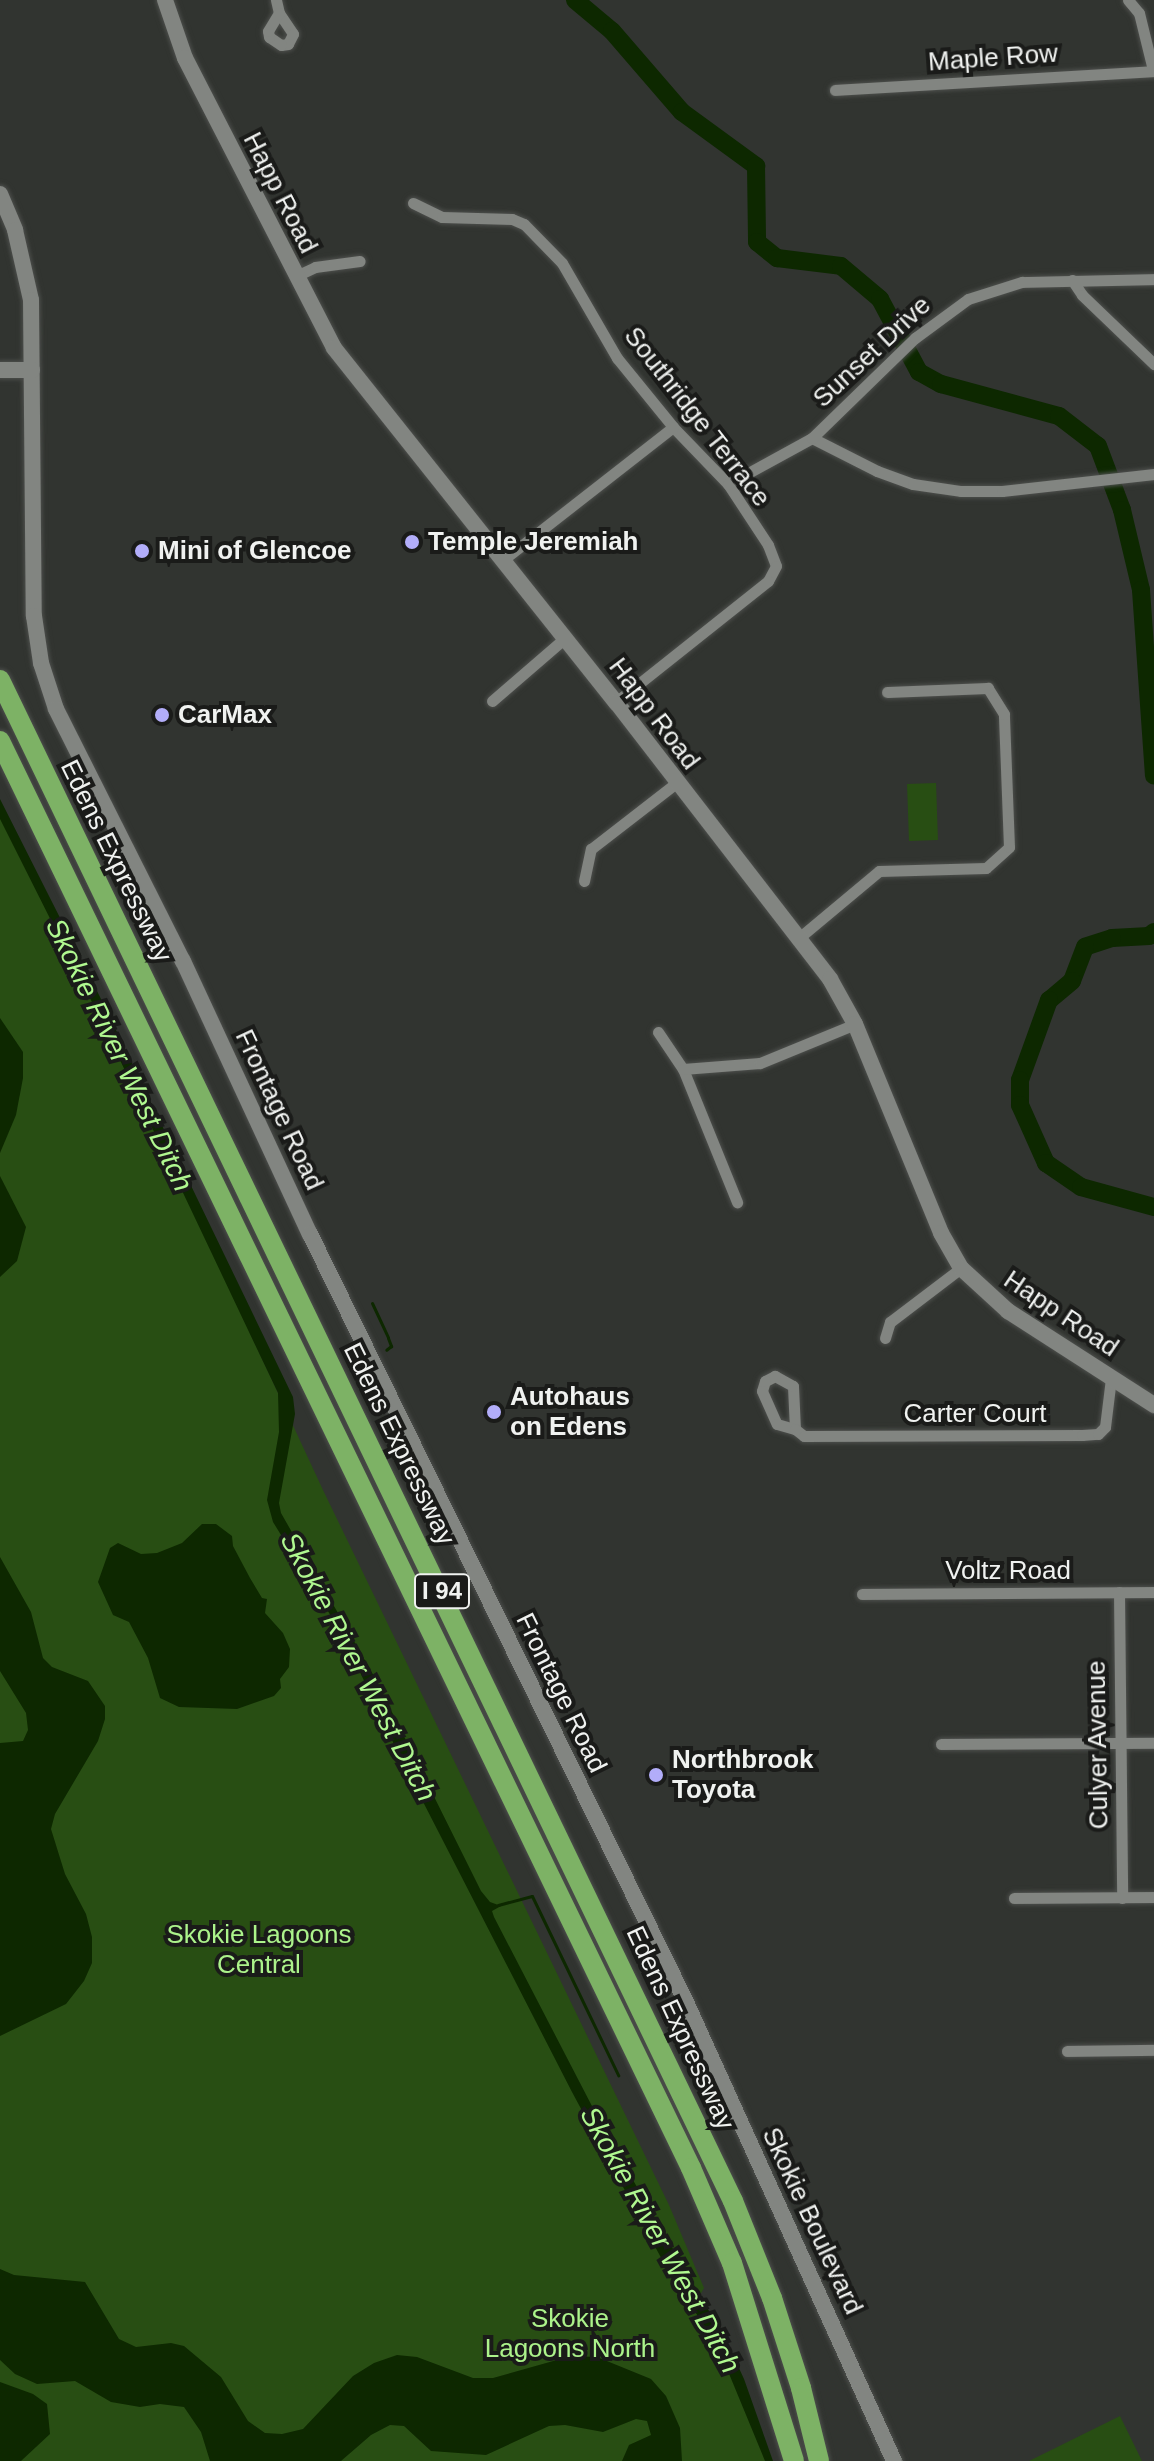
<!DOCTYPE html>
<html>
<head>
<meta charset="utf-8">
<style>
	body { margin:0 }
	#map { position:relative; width:1154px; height:2461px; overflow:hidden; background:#313430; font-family:Arial,sans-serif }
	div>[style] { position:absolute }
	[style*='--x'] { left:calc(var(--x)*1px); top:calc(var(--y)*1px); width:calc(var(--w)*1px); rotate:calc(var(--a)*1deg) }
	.green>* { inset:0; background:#284e13; transform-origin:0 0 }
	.water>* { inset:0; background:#0d2800 }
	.stream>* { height:3px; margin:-1.5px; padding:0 1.5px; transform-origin:1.5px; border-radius:1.5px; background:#0d2800 }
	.river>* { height:18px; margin:-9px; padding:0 9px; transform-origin:9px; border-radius:9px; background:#0d2800 }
	.roads { filter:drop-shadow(0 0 2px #4d4f4c) drop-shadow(0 0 2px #4d4f4c) }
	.street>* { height:11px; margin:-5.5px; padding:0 5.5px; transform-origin:5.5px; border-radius:5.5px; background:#828581 }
	.secondary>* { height:16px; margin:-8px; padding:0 8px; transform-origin:8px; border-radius:8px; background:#828581 }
	.highway>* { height:20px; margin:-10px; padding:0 10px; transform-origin:10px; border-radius:10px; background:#7db265 }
	.dots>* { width:22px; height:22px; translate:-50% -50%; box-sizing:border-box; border:4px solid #1a1b19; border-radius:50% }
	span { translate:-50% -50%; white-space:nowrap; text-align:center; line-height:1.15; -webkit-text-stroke:8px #1a1b19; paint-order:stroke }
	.shield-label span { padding:2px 6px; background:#1a1b19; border:2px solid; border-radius:6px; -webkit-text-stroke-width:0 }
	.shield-label { font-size:24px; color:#f0f2f0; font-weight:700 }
	.street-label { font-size:26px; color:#f0f2f0 }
	.poi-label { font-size:26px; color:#f0f2f0; font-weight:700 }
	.left { translate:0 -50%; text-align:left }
	.park-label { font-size:26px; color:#acf38b }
	.water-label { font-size:28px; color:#b0f890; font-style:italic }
</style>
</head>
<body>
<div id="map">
	<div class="green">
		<i style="left:936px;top:783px;width:57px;height:29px;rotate:88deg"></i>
		<i style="clip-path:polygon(0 811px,100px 1010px,323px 1490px,669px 2205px,704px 2288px,700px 2295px,697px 2291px,701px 2308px,769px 2461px,0 2461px)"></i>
		<i style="clip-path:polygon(1120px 2416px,1142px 2461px,1029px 2461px)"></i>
	</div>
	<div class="water">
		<i style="clip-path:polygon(0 799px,100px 997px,293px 1397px,295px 1414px,279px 1503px,281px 1513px,375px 1678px,481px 1891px,490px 1902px,501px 1906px,492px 1911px,494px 1917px,608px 2137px,727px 2342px,744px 2379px,773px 2461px,765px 2461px,718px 2347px,666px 2267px,572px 2092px,400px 1757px,342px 1634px,273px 1522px,267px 1500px,279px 1432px,278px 1393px,101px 1020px,0 819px)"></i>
		<i style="clip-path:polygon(0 1018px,23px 1052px,23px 1078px,16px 1115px,0 1153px)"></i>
		<i style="clip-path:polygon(0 1176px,26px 1227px,17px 1261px,0 1277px)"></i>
		<i style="clip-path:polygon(202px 1524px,216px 1524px,232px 1536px,233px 1546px,250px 1578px,262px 1598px,267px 1599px,265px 1613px,283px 1633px,290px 1649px,289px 1667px,280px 1679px,281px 1688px,274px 1696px,237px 1709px,179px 1707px,160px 1698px,148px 1658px,129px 1622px,113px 1615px,98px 1582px,110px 1548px,118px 1543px,141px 1554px,157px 1553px,182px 1543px)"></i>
		<i style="clip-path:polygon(0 1557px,31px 1612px,43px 1658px,52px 1667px,88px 1681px,105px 1706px,105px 1719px,98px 1741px,55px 1814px,51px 1829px,65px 1874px,86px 1914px,92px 1937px,92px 1963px,84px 1981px,66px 2004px,0 2036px,0 1743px,23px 1741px,28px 1730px,26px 1713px,0 1671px)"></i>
		<i style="clip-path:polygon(0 2269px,14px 2275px,85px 2282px,119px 2339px,136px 2347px,171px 2343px,184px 2346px,221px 2377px,248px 2421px,265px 2433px,282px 2434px,303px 2429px,353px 2376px,374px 2363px,397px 2355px,417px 2357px,473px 2378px,493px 2378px,571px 2356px,597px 2357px,651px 2379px,666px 2396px,680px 2428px,682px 2461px,622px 2461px,629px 2445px,651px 2435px,647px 2421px,636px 2419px,603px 2432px,565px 2425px,549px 2426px,486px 2455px,431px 2451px,404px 2426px,390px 2425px,371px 2435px,341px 2461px,210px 2461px,201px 2432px,184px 2407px,160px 2404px,140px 2407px,111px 2402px,75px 2381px,37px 2384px,15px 2374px,0 2360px)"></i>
		<i style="clip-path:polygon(0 2382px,33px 2394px,47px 2404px,50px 2434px,21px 2461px,0 2461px)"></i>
	</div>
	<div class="stream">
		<i style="--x:372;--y:1303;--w:38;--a:65"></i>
		<i style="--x:388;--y:1338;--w:9;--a:69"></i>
		<i style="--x:391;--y:1346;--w:6;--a:141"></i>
		<i style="--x:498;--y:1905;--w:35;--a:-15"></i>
		<i style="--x:532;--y:1896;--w:199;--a:64.3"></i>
	</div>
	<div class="river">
		<i style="--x:575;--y:0;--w:48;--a:40"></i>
		<i style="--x:612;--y:31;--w:107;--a:49.2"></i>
		<i style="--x:682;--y:112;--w:92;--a:36.1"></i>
		<i style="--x:756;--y:166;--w:76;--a:89.2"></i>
		<i style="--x:757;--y:242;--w:26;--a:39"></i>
		<i style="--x:777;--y:258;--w:64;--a:7.1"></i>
		<i style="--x:841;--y:266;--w:51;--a:40.2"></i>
		<i style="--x:880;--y:299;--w:83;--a:61.9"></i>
		<i style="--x:919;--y:372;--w:25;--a:29"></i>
		<i style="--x:941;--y:384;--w:122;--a:15.2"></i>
		<i style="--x:1059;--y:416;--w:49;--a:37.6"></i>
		<i style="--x:1098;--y:446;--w:68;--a:69.4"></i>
		<i style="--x:1122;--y:510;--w:82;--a:76.6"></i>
		<i style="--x:1141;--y:590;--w:186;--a:86"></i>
		<i style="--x:1154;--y:932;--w:6;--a:141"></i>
		<i style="--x:1149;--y:936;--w:37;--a:177"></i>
		<i style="--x:1112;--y:938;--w:28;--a:162"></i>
		<i style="--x:1085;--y:947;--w:36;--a:111"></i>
		<i style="--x:1072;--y:981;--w:30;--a:140"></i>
		<i style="--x:1049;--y:1000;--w:85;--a:109.9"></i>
		<i style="--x:1020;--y:1080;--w:25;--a:90"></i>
		<i style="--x:1020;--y:1105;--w:64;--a:65.9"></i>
		<i style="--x:1046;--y:1163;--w:42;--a:34.4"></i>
		<i style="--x:1081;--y:1187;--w:76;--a:15.3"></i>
	</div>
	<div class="roads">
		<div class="street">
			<i style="--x:276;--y:0;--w:13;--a:77"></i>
			<i style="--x:279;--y:13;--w:25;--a:56"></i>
			<i style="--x:293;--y:34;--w:11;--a:117"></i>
			<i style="--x:288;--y:44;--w:7;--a:172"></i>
			<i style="--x:281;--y:45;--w:14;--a:-146"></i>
			<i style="--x:269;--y:37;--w:6;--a:-99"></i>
			<i style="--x:268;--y:31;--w:21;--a:-59"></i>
			<i style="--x:1128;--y:0;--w:17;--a:50"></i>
			<i style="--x:1139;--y:13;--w:59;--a:76.2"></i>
			<i style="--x:835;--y:90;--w:320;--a:-3.4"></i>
			<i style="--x:413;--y:203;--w:32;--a:26"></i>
			<i style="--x:442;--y:217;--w:70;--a:1.6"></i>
			<i style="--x:512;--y:219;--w:13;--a:23"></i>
			<i style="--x:524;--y:224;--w:54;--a:45.7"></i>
			<i style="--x:562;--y:263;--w:110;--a:59.9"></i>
			<i style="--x:617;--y:358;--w:89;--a:50.9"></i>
			<i style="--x:673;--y:427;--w:79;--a:46"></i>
			<i style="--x:728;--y:484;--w:73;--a:56.7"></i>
			<i style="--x:768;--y:545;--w:22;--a:69"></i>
			<i style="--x:776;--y:566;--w:17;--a:118"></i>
			<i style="--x:768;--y:581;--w:194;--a:141.5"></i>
			<i style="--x:296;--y:276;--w:21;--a:-25"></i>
			<i style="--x:315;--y:267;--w:45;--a:-7.6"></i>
			<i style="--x:1072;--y:280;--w:18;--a:56"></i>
			<i style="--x:1082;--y:295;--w:100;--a:43.8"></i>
			<i style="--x:812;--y:438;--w:73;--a:26.9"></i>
			<i style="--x:877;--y:471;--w:38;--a:20"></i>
			<i style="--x:913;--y:484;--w:49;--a:8.3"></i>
			<i style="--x:961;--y:491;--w:41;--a:0"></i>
			<i style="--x:1002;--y:491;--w:153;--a:-6.4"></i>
			<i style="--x:728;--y:484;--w:96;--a:-28.7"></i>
			<i style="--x:812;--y:438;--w:144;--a:-44.2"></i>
			<i style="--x:915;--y:338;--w:66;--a:-36.3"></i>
			<i style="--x:968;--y:299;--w:57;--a:-17.5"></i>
			<i style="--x:1022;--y:282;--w:132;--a:-1.3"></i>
			<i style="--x:503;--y:560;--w:216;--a:-38"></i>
			<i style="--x:492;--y:701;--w:96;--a:-40.8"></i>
			<i style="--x:584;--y:881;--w:33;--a:-78"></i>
			<i style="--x:591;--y:849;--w:108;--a:-37.8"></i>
			<i style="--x:800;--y:937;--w:103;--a:-39.9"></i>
			<i style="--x:879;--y:871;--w:107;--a:-1.6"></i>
			<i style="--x:986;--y:868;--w:31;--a:-42"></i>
			<i style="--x:1009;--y:847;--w:133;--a:-92.2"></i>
			<i style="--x:1004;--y:714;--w:31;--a:-122"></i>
			<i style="--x:988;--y:688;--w:101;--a:177.7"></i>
			<i style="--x:658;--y:1032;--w:45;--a:56"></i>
			<i style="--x:683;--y:1069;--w:144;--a:67.9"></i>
			<i style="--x:683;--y:1069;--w:77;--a:-4.5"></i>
			<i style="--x:760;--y:1063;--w:103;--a:-22.3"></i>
			<i style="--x:885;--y:1338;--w:17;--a:-73"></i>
			<i style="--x:890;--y:1322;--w:89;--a:-37.3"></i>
			<i style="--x:795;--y:1429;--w:43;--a:-92.7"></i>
			<i style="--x:793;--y:1386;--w:21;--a:-151"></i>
			<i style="--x:775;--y:1376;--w:11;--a:153"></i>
			<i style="--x:765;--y:1381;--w:10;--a:107"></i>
			<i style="--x:762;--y:1391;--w:36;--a:66"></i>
			<i style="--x:777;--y:1424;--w:19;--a:16"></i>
			<i style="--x:795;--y:1429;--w:11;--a:38"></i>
			<i style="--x:804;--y:1436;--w:278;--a:-0.2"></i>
			<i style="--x:1082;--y:1435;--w:16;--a:-4"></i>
			<i style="--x:1098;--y:1434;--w:10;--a:-45"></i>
			<i style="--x:1105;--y:1427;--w:49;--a:-83"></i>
			<i style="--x:1119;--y:1592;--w:306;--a:89.4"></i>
			<i style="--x:862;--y:1594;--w:292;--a:-0.4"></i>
			<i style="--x:941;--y:1744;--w:213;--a:-0.3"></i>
			<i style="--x:1014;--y:1898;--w:140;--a:-0.4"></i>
			<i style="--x:1067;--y:2051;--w:87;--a:-0.7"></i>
		</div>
		<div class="secondary">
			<i style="--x:165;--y:0;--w:61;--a:71"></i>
			<i style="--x:185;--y:58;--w:326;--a:62.8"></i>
			<i style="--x:334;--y:348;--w:453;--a:51.5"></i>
			<i style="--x:616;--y:702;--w:350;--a:52.3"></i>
			<i style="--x:830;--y:979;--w:51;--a:60.9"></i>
			<i style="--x:855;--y:1024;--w:226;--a:67.6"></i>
			<i style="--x:941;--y:1233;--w:40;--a:60.3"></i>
			<i style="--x:961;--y:1268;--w:64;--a:42.5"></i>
			<i style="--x:1008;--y:1311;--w:174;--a:32.8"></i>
			<i style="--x:0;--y:194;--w:39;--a:67"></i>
			<i style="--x:15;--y:230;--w:72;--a:77.1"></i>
			<i style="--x:31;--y:300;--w:316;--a:89.5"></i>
			<i style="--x:34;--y:616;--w:48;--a:81.5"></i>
			<i style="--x:41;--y:663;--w:48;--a:71.9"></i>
			<i style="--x:56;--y:709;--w:282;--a:63.3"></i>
			<i style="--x:183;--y:961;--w:301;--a:65.1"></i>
			<i style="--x:310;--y:1234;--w:855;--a:63.91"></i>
			<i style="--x:686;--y:2002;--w:504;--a:65.62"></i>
			<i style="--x:0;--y:370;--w:32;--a:0"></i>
		</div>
		<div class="highway">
			<i style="--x:0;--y:680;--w:1688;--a:64.27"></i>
			<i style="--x:733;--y:2201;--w:105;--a:68.1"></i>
			<i style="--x:772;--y:2298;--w:95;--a:72.1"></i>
			<i style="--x:801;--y:2388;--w:75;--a:76.1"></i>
			<i style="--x:0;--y:741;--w:1585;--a:64.16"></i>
			<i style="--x:691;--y:2168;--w:103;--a:66.7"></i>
			<i style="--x:732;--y:2263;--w:207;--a:72.6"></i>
		</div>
	</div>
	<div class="dots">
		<i style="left:412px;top:542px;background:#b2adf9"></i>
		<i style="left:142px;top:551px;background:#b2adf9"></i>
		<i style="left:162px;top:715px;background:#b2adf9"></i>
		<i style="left:494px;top:1412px;background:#b2adf9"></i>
		<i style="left:656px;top:1775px;background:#b2adf9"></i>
	</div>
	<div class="shield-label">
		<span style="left:442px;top:1591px">I 94</span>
	</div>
	<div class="street-label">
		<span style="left:993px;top:58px;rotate:-4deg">Maple Row</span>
		<span style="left:280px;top:193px;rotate:63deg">Happ Road</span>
		<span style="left:872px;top:352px;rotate:-43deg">Sunset Drive</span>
		<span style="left:697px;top:417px;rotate:52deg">Southridge Terrace</span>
		<span style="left:654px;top:714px;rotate:53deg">Happ Road</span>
		<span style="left:116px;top:861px;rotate:64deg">Edens Expressway</span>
		<span style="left:279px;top:1110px;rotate:65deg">Frontage Road</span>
		<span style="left:1061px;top:1314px;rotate:34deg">Happ Road</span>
		<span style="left:975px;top:1414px">Carter Court</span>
		<span style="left:399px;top:1444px;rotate:64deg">Edens Expressway</span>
		<span style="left:1008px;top:1571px">Voltz Road</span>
		<span style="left:561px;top:1693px;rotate:64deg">Frontage Road</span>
		<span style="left:1098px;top:1745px;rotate:-91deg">Culyer Avenue</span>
		<span style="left:680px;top:2028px;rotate:65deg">Edens Expressway</span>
		<span style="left:812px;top:2221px;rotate:65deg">Skokie Boulevard</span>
	</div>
	<div class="poi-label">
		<span class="left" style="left:428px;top:542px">Temple Jeremiah</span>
		<span class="left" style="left:158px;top:551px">Mini of Glencoe</span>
		<span class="left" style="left:178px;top:715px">CarMax</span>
		<span class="left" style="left:510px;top:1412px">Autohaus<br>on Edens</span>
		<span class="left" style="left:672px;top:1775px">Northbrook<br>Toyota</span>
	</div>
	<div class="park-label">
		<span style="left:259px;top:1950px">Skokie Lagoons<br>Central</span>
		<span style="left:570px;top:2334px">Skokie<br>Lagoons North</span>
	</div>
	<div class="water-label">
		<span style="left:119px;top:1055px;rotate:64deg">Skokie River West Ditch</span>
		<span style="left:358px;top:1667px;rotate:62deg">Skokie River West Ditch</span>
		<span style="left:660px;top:2240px;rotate:61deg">Skokie River West Ditch</span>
	</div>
</div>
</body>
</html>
